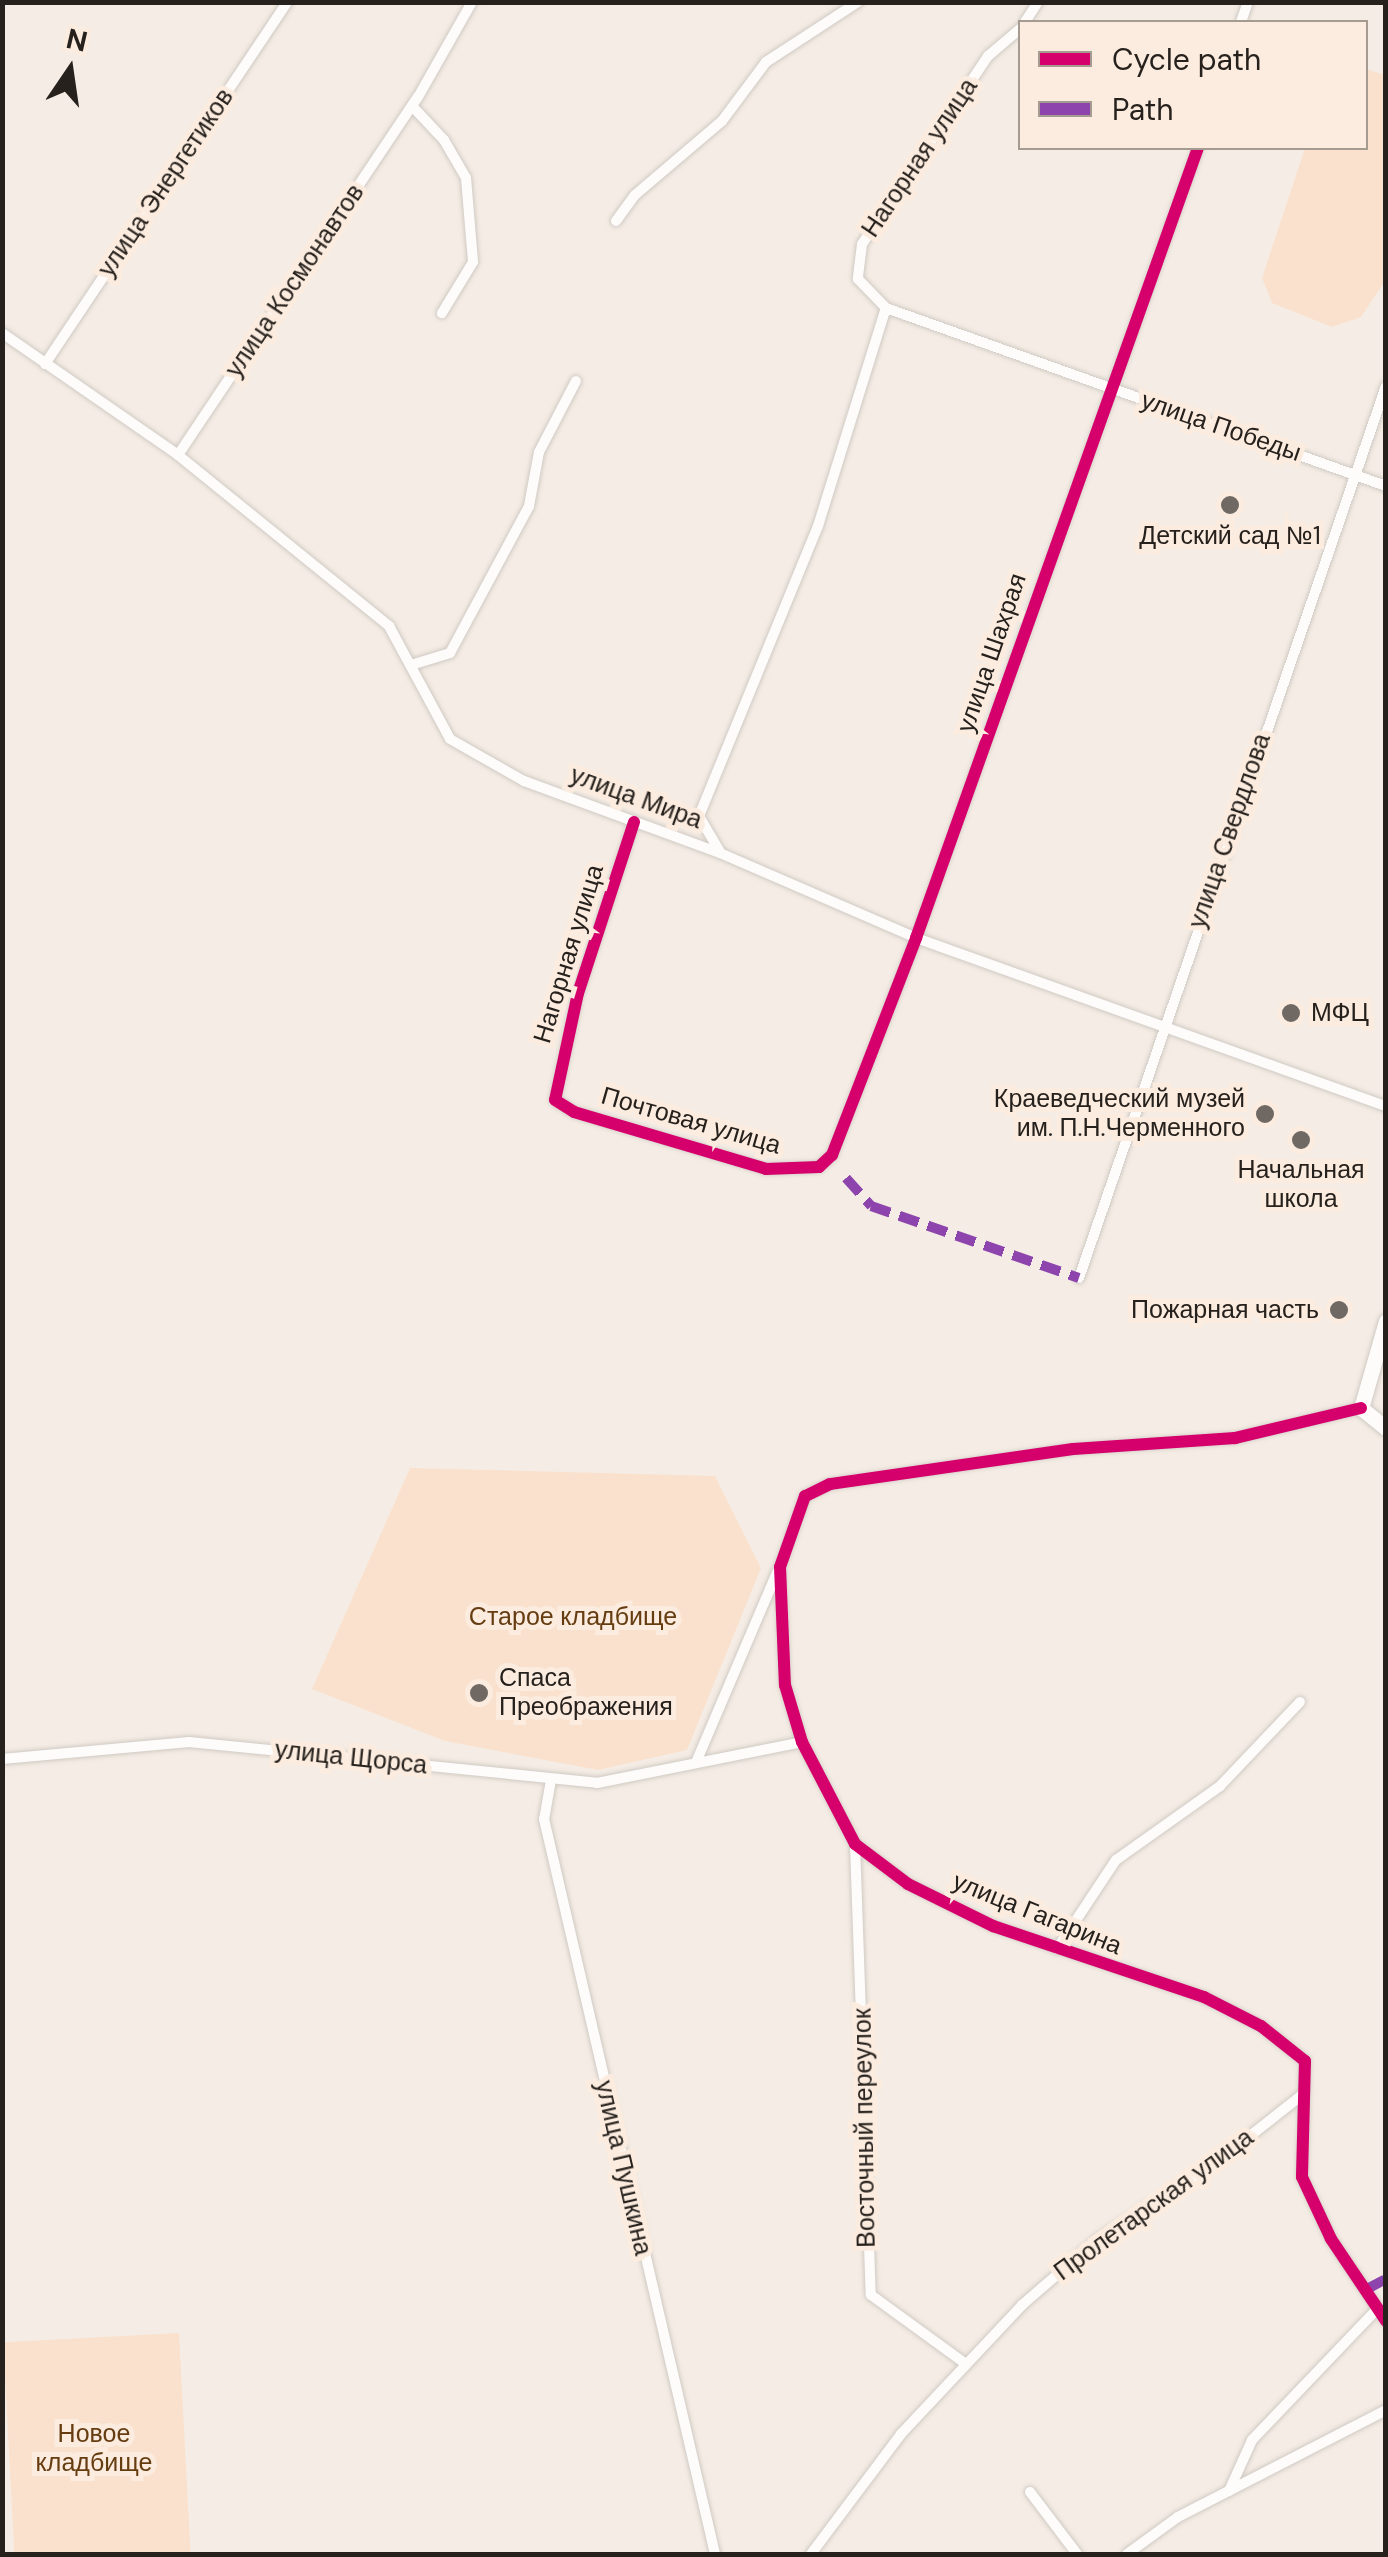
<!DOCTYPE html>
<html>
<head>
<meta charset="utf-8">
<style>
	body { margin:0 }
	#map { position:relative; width:1388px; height:2557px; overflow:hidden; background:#f5ede5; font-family:"DM Sans",sans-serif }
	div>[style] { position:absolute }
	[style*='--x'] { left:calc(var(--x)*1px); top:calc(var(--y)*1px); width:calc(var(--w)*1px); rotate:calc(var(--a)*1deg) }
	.green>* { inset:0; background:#f9e1cd; transform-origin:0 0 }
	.roads { filter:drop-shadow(0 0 2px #d0cac4) drop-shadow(0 0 2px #d0cac4) }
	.street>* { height:10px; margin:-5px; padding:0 5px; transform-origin:5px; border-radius:5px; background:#fefcfb }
	.secondary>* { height:15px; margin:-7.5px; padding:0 7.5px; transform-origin:7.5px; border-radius:7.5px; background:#fefcfb }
	.quiet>* { height:10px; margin-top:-5px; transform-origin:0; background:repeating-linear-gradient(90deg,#8e44ad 0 20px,transparent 0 30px) }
	.cycleway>* { height:12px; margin:-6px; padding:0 6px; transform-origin:6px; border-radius:6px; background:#d6006c }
	.dots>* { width:28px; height:28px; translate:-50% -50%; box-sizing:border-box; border:5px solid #fbecdf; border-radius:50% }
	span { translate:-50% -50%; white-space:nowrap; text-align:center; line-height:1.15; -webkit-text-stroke:10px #fbecdf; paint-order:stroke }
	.street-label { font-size:25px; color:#27211d }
	.poi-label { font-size:25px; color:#27211d }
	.left { translate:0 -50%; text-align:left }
	.right { translate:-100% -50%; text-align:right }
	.park-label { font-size:25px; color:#663c11 }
	.frame { position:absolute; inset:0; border:5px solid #27211d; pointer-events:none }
	.legend { position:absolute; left:1018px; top:20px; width:350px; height:130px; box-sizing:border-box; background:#fbecdf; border:2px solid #a69b91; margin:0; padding:12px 18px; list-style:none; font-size:30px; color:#27211d }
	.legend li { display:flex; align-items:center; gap:20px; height:50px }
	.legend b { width:50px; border:2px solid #a69b91 }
	.north { position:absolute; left:20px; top:20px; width:100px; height:100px; -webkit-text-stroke:8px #fbecdf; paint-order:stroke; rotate:13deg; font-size:28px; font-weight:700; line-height:40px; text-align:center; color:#27211d }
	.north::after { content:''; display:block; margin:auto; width:35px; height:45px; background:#27211d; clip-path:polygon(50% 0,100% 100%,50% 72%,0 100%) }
</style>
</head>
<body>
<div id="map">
	<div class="green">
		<i style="clip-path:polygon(1366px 69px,1385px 75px,1385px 281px,1361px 317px,1332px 327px,1272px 303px,1262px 278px,1305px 148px,1366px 148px)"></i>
		<i style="clip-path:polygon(410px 1468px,715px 1476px,761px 1568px,687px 1750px,598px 1770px,445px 1741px,312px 1689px)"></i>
		<i style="left:179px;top:2333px;width:221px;height:176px;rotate:87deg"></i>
	</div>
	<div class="roads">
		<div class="street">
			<i style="--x:1025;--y:22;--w:24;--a:-57"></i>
			<i style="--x:1241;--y:22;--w:21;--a:-71"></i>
			<i style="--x:1021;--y:28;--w:43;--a:139.7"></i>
			<i style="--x:988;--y:56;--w:226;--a:123.8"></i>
			<i style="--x:862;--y:244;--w:35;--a:97"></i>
			<i style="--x:858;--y:279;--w:40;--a:46"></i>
			<i style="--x:886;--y:308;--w:531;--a:19.6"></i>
			<i style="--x:412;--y:106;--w:47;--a:46.7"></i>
			<i style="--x:444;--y:140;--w:44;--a:59.9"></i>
			<i style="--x:466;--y:178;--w:84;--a:85.2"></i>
			<i style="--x:473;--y:262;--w:60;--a:121.3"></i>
			<i style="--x:616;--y:221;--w:32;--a:-54"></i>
			<i style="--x:635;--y:195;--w:114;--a:-40.4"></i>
			<i style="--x:722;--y:121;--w:74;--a:-53.3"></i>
			<i style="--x:766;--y:62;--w:110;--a:-33.1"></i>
			<i style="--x:2;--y:333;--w:214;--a:34.7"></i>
			<i style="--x:178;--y:455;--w:272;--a:39"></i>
			<i style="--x:389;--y:626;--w:128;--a:61.6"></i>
			<i style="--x:450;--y:739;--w:85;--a:29.6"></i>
			<i style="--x:524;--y:781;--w:209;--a:20.2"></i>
			<i style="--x:720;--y:853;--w:214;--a:23.4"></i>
			<i style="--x:916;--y:938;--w:499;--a:19.7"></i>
			<i style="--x:45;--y:364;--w:435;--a:-56.2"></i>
			<i style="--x:178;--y:455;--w:431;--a:-56.2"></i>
			<i style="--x:418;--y:97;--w:109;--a:-60.4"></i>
			<i style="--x:411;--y:665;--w:41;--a:-17.1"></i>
			<i style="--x:450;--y:653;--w:167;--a:-61.7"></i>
			<i style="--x:529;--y:506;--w:55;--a:-79.5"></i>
			<i style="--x:539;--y:452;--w:80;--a:-62.5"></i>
			<i style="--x:634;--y:822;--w:180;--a:108.1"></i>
			<i style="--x:578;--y:993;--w:109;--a:102.1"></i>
			<i style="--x:555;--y:1100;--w:22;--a:32"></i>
			<i style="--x:574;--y:1112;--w:200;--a:16.5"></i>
			<i style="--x:766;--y:1169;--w:53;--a:-2.2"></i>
			<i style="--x:819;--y:1167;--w:18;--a:-43"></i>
			<i style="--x:832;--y:1155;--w:233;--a:-68.8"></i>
			<i style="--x:916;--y:938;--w:839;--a:-70.36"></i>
			<i style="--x:720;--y:852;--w:42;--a:-120.3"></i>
			<i style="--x:699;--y:816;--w:313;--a:-67.7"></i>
			<i style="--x:818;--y:526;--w:228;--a:-72.7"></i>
			<i style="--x:1079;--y:1278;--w:943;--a:-71.01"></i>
			<i style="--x:1361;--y:1408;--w:130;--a:166.6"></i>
			<i style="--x:1235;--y:1438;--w:162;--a:176.1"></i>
			<i style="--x:1073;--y:1449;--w:246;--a:171.8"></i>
			<i style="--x:830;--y:1484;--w:28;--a:154"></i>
			<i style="--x:805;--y:1496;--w:75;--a:109.4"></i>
			<i style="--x:780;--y:1567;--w:118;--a:87.6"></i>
			<i style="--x:785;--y:1685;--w:59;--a:73.4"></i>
			<i style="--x:802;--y:1742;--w:115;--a:62.5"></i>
			<i style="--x:855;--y:1844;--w:66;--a:37"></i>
			<i style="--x:908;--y:1884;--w:95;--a:26.3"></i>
			<i style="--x:993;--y:1926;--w:223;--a:18.6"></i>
			<i style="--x:1204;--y:1997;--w:64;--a:27"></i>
			<i style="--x:1261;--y:2026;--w:56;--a:38.5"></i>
			<i style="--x:1305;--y:2061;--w:116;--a:91.5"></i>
			<i style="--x:1302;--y:2177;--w:68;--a:64.9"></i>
			<i style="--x:1331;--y:2239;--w:99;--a:56.1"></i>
			<i style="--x:2;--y:1759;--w:188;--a:-5.2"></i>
			<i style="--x:189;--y:1742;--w:410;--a:5.7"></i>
			<i style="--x:597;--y:1783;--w:209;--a:-11.3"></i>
			<i style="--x:697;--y:1760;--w:204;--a:-66.9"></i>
			<i style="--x:551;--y:1780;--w:40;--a:100"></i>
			<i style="--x:544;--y:1819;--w:755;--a:76.9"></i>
			<i style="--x:855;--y:1844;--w:451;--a:88"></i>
			<i style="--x:871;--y:2295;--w:117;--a:36"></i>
			<i style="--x:1057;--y:1949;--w:107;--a:-56.5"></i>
			<i style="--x:1116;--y:1860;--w:128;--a:-35.4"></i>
			<i style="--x:1220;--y:1786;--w:116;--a:-46.4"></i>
			<i style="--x:1229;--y:2491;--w:56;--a:-65.7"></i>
			<i style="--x:1252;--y:2440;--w:182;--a:-46.3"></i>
			<i style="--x:1030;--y:2492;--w:78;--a:52.8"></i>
			<i style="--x:811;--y:2554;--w:150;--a:-53.1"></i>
			<i style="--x:901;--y:2434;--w:177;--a:-46.8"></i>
			<i style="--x:1022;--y:2305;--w:99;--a:-40.9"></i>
			<i style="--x:1097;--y:2240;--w:143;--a:-33"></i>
			<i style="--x:1217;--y:2162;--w:110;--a:-38.3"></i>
			<i style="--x:1127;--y:2554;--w:63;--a:-36"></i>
			<i style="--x:1178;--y:2517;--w:234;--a:-27.2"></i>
		</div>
		<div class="secondary">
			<i style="--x:1386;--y:1321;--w:91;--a:106"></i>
			<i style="--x:1361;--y:1408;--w:32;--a:39"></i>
		</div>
	</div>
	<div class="quiet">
		<i style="--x:846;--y:1178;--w:38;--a:48"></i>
		<i style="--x:871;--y:1206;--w:220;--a:19.1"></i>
		<i style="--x:1367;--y:2289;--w:21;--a:-28"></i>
	</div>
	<div class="cycleway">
		<i style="--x:634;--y:822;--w:180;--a:108.1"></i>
		<i style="--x:578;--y:993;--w:109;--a:102.1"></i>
		<i style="--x:555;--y:1100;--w:22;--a:32"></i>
		<i style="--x:574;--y:1112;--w:200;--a:16.5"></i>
		<i style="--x:766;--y:1169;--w:53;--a:-2.2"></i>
		<i style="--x:819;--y:1167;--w:18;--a:-43"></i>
		<i style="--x:832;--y:1155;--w:233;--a:-68.8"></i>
		<i style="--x:916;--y:938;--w:839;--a:-70.36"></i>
		<i style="--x:1361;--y:1408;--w:130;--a:166.6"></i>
		<i style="--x:1235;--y:1438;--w:162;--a:176.1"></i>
		<i style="--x:1073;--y:1449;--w:246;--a:171.8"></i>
		<i style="--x:830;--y:1484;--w:28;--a:154"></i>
		<i style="--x:805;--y:1496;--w:75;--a:109.4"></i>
		<i style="--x:780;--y:1567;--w:118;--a:87.6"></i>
		<i style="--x:785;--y:1685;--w:59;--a:73.4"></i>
		<i style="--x:802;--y:1742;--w:115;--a:62.5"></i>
		<i style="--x:855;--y:1844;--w:66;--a:37"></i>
		<i style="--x:908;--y:1884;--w:95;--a:26.3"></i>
		<i style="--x:993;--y:1926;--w:223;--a:18.6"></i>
		<i style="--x:1204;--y:1997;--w:64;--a:27"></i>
		<i style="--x:1261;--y:2026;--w:56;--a:38.5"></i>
		<i style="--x:1305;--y:2061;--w:116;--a:91.5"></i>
		<i style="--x:1302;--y:2177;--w:68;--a:64.9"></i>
		<i style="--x:1331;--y:2239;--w:99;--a:56.1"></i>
	</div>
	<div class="dots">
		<i style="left:1230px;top:505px;background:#6f6863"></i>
		<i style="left:1291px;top:1013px;background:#6f6863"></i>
		<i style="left:1265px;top:1114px;background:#6f6863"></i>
		<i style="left:1301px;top:1140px;background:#6f6863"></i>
		<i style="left:1339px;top:1310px;background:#6f6863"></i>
		<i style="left:479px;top:1693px;background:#6f6863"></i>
	</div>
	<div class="street-label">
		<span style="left:920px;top:158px;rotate:-56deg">Нагорная улица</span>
		<span style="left:166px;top:183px;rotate:-56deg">улица Энергетиков</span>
		<span style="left:295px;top:281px;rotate:-56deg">улица Космонавтов</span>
		<span style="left:1221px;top:427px;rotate:19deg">улица Победы</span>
		<span style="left:992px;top:653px;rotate:-71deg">улица Шахрая</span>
		<span style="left:636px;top:798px;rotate:20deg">улица Мира</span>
		<span style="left:1230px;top:831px;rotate:-71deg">улица Свердлова</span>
		<span style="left:569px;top:954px;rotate:-73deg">Нагорная улица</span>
		<span style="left:691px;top:1121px;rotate:16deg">Почтовая улица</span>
		<span style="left:351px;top:1758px;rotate:6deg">улица Щорса</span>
		<span style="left:1037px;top:1914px;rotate:22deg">улица Гагарина</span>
		<span style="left:865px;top:2128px;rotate:-91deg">Восточный переулок</span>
		<span style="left:623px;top:2168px;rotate:77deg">улица Пушкина</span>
		<span style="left:1154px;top:2205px;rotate:-36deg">Пролетарская улица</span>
	</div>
	<div class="poi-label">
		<span style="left:1230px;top:536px">Детский сад №1</span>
		<span class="left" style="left:1311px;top:1013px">МФЦ</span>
		<span class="right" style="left:1245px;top:1114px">Краеведческий музей<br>им. П.Н.Черменного</span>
		<span style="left:1301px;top:1185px">Начальная<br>школа</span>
		<span class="right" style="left:1319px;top:1310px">Пожарная часть</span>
		<span class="left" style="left:499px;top:1693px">Спаса<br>Преображения</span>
	</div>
	<div class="park-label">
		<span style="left:573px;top:1617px">Старое кладбище</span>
		<span style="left:94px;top:2449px">Новое<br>кладбище</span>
	</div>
	<div class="frame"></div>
	<ul class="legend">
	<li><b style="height:12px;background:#d6006c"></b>Cycle path</li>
	<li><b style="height:12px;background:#8e44ad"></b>Path</li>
	</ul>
	<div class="north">N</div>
</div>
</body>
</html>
